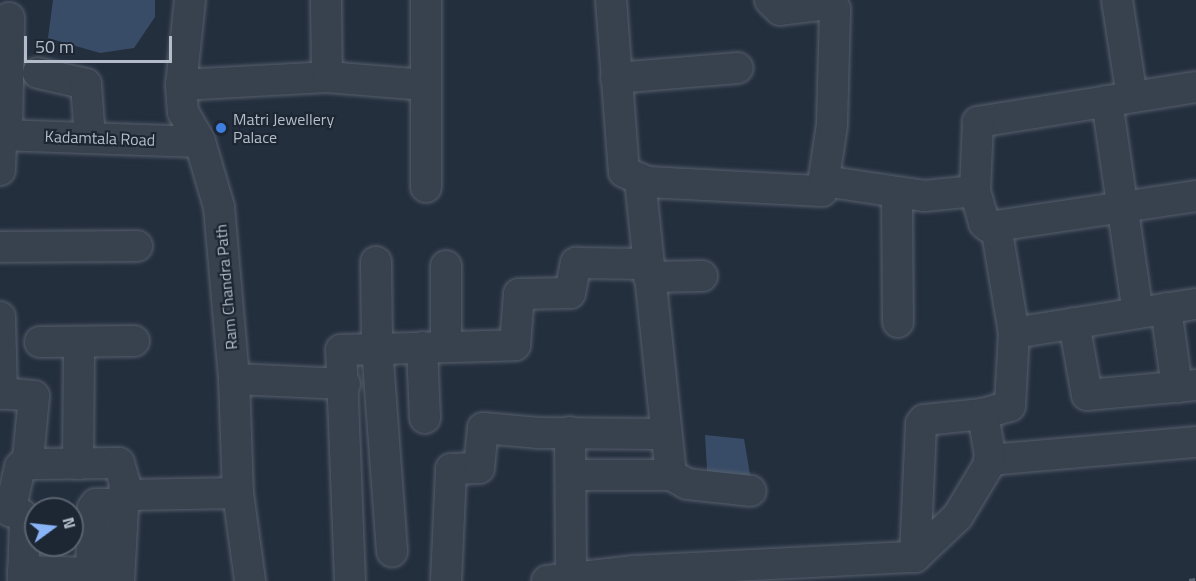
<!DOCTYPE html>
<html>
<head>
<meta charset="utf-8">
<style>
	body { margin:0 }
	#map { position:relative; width:1196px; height:581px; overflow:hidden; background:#242f3e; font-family:"Titillium Web",sans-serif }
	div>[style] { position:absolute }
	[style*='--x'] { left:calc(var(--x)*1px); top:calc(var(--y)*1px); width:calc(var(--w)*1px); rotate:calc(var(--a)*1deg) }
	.water>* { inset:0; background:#394c67 }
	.roads { filter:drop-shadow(0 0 2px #565f6c) drop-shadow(0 0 2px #565f6c) }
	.minor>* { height:30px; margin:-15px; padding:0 15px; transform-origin:15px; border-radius:15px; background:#38414e }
	.rail>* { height:4.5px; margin-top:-2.25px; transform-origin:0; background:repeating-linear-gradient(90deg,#5a6575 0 6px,transparent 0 12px) }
	.dots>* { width:16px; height:16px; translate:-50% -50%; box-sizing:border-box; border:3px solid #1d2633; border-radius:50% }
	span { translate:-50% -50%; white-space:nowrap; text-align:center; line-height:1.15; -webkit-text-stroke:4.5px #1d2633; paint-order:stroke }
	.poi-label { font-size:16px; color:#b4bcc9 }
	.left { translate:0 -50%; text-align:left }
	.street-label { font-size:16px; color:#b4bcc9 }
	.north { position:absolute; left:24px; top:497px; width:60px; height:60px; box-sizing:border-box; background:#1d2633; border:2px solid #59626f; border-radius:50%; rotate:75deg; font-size:16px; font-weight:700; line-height:24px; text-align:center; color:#b4bcc9 }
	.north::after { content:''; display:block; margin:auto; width:21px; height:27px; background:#8ab4f8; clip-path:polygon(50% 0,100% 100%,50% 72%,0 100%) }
	.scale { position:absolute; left:24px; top:36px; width:148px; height:27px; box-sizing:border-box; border:3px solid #b4bcc9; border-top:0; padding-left:8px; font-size:18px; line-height:21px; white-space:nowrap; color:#b4bcc9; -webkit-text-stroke:4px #1d2633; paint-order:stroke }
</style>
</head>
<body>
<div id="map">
	<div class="water">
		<i style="clip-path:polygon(53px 0,155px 0,155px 17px,134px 48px,100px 53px,48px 38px)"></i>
		<i style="clip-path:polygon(705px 435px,744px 439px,752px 486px,708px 487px)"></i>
	</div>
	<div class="roads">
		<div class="minor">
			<i style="--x:190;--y:0;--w:85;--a:96"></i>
			<i style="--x:181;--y:85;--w:27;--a:86"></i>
			<i style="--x:183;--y:112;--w:34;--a:60"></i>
			<i style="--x:200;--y:142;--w:68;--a:73.7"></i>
			<i style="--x:219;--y:207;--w:173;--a:85"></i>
			<i style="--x:234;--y:379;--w:114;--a:88"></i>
			<i style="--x:238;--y:493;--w:89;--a:82.2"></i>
			<i style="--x:326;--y:0;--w:77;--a:89.3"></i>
			<i style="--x:611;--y:0;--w:172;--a:85.7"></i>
			<i style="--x:624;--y:172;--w:26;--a:23"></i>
			<i style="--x:648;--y:182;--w:174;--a:3"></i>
			<i style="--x:822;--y:191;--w:67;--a:-81.4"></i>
			<i style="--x:832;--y:125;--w:116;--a:-88.5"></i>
			<i style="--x:835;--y:9;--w:9;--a:-148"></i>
			<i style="--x:827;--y:4;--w:47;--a:172.7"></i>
			<i style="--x:780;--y:10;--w:14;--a:-135"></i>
			<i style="--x:1117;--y:0;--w:98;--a:81.2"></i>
			<i style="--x:38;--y:73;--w:49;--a:12.9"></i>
			<i style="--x:86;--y:84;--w:54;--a:85.8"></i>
			<i style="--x:616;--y:78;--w:122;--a:-4.7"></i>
			<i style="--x:181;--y:85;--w:146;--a:-3.1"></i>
			<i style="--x:327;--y:77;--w:98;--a:4.7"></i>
			<i style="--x:1196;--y:87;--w:221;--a:170.9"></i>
			<i style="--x:978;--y:122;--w:69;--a:92.5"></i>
			<i style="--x:975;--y:191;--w:33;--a:74"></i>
			<i style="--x:984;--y:223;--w:6;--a:39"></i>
			<i style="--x:989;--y:227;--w:209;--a:-8.5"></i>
			<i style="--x:1107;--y:101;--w:214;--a:81.7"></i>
			<i style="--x:0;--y:135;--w:200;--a:2"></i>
			<i style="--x:7;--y:135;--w:117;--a:-89"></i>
			<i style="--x:0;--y:170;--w:35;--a:-88"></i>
			<i style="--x:640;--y:180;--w:297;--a:84"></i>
			<i style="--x:671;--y:475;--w:18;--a:29"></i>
			<i style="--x:687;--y:484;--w:64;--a:6.2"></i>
			<i style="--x:824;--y:181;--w:101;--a:8.5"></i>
			<i style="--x:924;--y:196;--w:51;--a:-5.6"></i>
			<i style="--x:426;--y:187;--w:187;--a:-90"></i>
			<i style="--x:897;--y:192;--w:130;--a:89.6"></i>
			<i style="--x:996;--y:226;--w:109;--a:80.5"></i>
			<i style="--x:0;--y:247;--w:137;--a:-0.4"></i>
			<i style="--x:376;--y:262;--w:85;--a:89.3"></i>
			<i style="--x:377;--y:347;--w:205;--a:85.8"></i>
			<i style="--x:649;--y:277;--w:53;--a:-1.1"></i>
			<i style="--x:1166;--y:308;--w:80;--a:82.1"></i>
			<i style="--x:0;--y:317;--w:77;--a:88.5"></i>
			<i style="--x:1074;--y:323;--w:73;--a:79.8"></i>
			<i style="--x:1087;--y:395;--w:109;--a:-5.2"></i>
			<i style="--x:40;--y:342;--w:94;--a:-0.6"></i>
			<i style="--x:422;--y:347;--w:71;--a:87.6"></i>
			<i style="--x:446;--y:347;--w:81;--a:-90"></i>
			<i style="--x:234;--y:379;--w:111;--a:2.6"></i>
			<i style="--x:0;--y:393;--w:34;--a:5"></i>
			<i style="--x:34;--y:396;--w:63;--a:95.4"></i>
			<i style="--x:28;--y:459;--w:8;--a:40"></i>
			<i style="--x:34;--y:464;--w:85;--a:-0.7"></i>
			<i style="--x:119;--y:463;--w:33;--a:74"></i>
			<i style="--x:128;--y:495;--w:110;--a:-1"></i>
			<i style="--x:570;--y:432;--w:146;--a:89.6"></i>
			<i style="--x:990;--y:460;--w:207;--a:-5"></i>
			<i style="--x:78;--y:464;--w:122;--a:-89.5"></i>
			<i style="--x:571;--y:475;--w:100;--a:0"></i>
			<i style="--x:915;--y:557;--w:133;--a:-87.4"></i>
			<i style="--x:921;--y:424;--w:5;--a:-53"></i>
			<i style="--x:924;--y:420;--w:59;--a:-5.8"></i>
			<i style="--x:983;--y:414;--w:28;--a:-17"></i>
			<i style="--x:1010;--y:406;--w:73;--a:-86.9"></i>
			<i style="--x:1014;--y:333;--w:184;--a:-9.1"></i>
			<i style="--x:23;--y:571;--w:68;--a:1.7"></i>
			<i style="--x:91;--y:573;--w:65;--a:-88.2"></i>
			<i style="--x:93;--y:508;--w:5;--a:-53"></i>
			<i style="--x:96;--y:504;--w:27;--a:0"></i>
			<i style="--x:23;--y:581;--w:61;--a:-88.1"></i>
			<i style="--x:25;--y:520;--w:6;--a:-121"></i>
			<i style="--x:22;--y:515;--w:13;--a:-162"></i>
			<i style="--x:10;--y:511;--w:45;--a:-77.2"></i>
			<i style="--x:20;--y:467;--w:11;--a:-45"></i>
			<i style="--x:119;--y:581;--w:90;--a:-86.8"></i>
			<i style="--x:350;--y:581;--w:231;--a:-92.2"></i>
			<i style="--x:341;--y:350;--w:174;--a:-1.6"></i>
			<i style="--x:515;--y:345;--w:51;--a:-85.5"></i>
			<i style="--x:519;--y:294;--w:51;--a:-1.1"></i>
			<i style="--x:570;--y:293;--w:31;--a:-79"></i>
			<i style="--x:576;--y:263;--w:72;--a:0.8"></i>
			<i style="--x:446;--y:581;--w:112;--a:-87.4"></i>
			<i style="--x:451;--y:469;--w:28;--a:-2"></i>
			<i style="--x:479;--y:468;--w:40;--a:-84.3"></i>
			<i style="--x:483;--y:428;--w:56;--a:5.1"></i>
			<i style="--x:539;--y:433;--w:127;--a:0.5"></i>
			<i style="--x:547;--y:581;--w:88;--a:-6.6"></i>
			<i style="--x:634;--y:571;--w:281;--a:-2.9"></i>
			<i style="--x:915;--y:557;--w:59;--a:-43.6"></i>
			<i style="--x:958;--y:516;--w:58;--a:-59"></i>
			<i style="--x:988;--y:466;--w:11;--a:-80"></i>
			<i style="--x:990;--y:455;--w:42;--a:-99.7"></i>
		</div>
	</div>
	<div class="rail">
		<i style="--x:1189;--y:581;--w:7;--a:-8"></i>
	</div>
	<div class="dots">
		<i style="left:221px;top:128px;background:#3f7fe0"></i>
	</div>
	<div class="poi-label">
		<span class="left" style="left:233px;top:128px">Matri Jewellery<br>Palace</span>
	</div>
	<div class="street-label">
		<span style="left:100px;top:138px;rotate:2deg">Kadamtala Road</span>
		<span style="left:226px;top:287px;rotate:-95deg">Ram Chandra Path</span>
	</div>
	<div class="north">N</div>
	<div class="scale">50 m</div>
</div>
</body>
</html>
